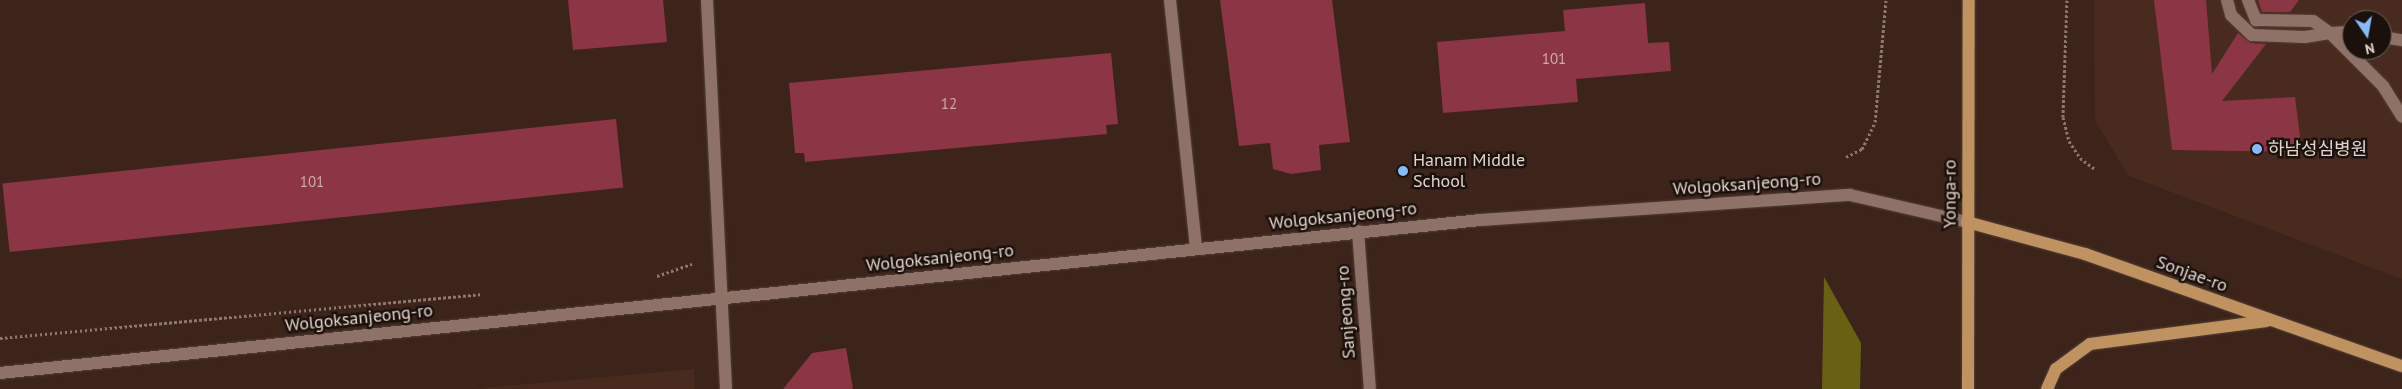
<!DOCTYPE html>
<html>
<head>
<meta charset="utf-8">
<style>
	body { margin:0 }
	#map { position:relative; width:2402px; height:389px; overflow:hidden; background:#3c241b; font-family:"PT Sans","Noto Sans KR",sans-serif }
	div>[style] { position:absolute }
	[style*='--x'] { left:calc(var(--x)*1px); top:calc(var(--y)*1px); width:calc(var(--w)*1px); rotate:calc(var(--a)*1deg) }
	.built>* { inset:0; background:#492a1e }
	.forest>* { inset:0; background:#696112 }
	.building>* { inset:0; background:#8c3544; transform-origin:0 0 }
	.path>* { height:3px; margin-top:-1.5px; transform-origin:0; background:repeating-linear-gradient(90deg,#8c7870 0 2.5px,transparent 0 5px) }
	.roads { filter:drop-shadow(0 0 1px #544039) drop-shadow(0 0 1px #544039) }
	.minor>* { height:12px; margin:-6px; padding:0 6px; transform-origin:6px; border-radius:6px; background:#8f7267 }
	.major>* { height:12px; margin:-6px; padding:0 6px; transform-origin:6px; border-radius:6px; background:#c0925f }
	.dots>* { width:14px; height:14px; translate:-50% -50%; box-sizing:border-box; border:2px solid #1b110c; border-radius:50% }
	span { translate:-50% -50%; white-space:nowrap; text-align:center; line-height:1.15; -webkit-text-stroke:5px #1b110c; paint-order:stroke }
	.number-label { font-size:15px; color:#cdacab }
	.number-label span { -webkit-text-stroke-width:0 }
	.poi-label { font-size:18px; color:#e3d3cd }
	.left { translate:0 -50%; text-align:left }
	.street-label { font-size:18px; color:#e3d3cd }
	.north { position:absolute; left:2342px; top:10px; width:50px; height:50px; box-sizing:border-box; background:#1b110c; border:1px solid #6b5f59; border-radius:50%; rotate:168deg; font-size:14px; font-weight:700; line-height:20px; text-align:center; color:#e3d3cd }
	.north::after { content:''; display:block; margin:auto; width:18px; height:22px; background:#84bbfb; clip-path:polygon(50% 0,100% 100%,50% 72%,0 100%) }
</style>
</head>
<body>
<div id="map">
	<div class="built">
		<i style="clip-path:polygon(evenodd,2094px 0,2402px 0,2402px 279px,2129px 176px,2095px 121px,2094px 0,2352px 20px,2382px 20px,2382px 50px,2352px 50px,2352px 20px)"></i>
		<i style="clip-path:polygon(694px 369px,695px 389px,472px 389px)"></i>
	</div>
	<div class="forest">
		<i style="clip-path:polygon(1824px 277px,1861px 343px,1860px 389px,1822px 389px)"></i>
	</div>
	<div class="building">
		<i style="clip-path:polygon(568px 0,663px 0,667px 42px,573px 50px)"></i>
		<i style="clip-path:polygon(1220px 0,1332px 0,1350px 142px,1319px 145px,1321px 170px,1291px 174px,1273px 169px,1270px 143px,1239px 146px)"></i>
		<i style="clip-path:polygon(2154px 0,2206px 0,2212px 74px,2238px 33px,2251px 43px,2266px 44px,2222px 101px,2295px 97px,2302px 152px,2172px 150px)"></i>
		<i style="clip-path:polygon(2258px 0,2299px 0,2290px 12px,2262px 12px)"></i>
		<i style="clip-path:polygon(1645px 3px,1648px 43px,1669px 42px,1671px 71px,1576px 79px,1578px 102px,1443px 113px,1437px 42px,1565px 31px,1563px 10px)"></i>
		<i style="clip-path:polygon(1111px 53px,1118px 124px,1106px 125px,1107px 134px,805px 162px,804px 153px,795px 153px,789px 83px)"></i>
		<i style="left:616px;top:119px;width:69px;height:617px;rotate:84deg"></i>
		<i style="clip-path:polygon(846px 348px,853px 389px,783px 389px,812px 353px)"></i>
	</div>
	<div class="path">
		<i style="--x:2067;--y:0;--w:117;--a:92"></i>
		<i style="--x:2063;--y:117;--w:25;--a:76"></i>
		<i style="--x:2069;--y:141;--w:20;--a:57"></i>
		<i style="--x:2080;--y:158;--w:19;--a:36"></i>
		<i style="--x:1846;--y:157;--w:18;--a:-27"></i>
		<i style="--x:1862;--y:149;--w:30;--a:-64"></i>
		<i style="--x:1875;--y:122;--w:122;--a:-84.8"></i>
		<i style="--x:657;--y:276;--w:37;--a:-19"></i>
		<i style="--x:0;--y:338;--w:482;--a:-5.2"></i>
	</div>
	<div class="roads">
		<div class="minor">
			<i style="--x:707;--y:0;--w:389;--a:87.2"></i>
			<i style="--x:1170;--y:0;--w:250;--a:84"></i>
			<i style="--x:2227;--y:0;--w:16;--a:75"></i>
			<i style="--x:2231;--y:15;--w:29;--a:44"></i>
			<i style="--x:2252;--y:35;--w:53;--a:2.2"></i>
			<i style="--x:2305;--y:37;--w:25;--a:-9"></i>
			<i style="--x:2330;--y:33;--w:75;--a:45"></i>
			<i style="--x:2383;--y:86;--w:36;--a:58"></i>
			<i style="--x:2248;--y:0;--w:22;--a:68"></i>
			<i style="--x:2256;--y:20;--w:57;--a:1"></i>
			<i style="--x:2313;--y:21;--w:21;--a:35"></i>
			<i style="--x:2330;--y:33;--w:22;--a:-3"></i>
			<i style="--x:2382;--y:37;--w:20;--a:9"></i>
			<i style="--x:1358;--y:231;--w:158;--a:85.7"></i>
			<i style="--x:0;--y:373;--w:1489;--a:-5.9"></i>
			<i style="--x:1481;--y:220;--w:370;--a:-3.9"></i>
			<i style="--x:1850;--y:195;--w:120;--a:13"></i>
		</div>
		<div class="major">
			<i style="--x:1967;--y:222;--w:122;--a:15.2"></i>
			<i style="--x:2085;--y:254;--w:336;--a:19.5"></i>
			<i style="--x:1968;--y:389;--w:389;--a:-89.9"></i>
			<i style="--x:2047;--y:389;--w:22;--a:-66"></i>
			<i style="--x:2056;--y:369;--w:42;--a:-36.3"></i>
			<i style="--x:2090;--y:344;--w:178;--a:-7.4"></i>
		</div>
	</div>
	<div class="dots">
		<i style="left:2257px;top:149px;background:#84bbfb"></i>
		<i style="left:1403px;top:171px;background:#84bbfb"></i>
	</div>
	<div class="number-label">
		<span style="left:1554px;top:59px">101</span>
		<span style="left:949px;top:104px">12</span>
		<span style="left:312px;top:182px">101</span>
	</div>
	<div class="poi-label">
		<span class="left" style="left:2268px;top:149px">하남성심병원</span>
		<span class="left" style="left:1413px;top:171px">Hanam Middle<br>School</span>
	</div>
	<div class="street-label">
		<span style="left:1747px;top:184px;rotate:-4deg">Wolgoksanjeong-ro</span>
		<span style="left:1950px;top:194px;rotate:-90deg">Yonga-ro</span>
		<span style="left:1343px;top:216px;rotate:-6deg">Wolgoksanjeong-ro</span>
		<span style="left:940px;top:258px;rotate:-6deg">Wolgoksanjeong-ro</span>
		<span style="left:2192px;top:274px;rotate:20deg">Sonjae-ro</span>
		<span style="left:1346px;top:312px;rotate:-94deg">Sanjeong-ro</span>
		<span style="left:359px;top:318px;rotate:-6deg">Wolgoksanjeong-ro</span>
	</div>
	<div class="north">N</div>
</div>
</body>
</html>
